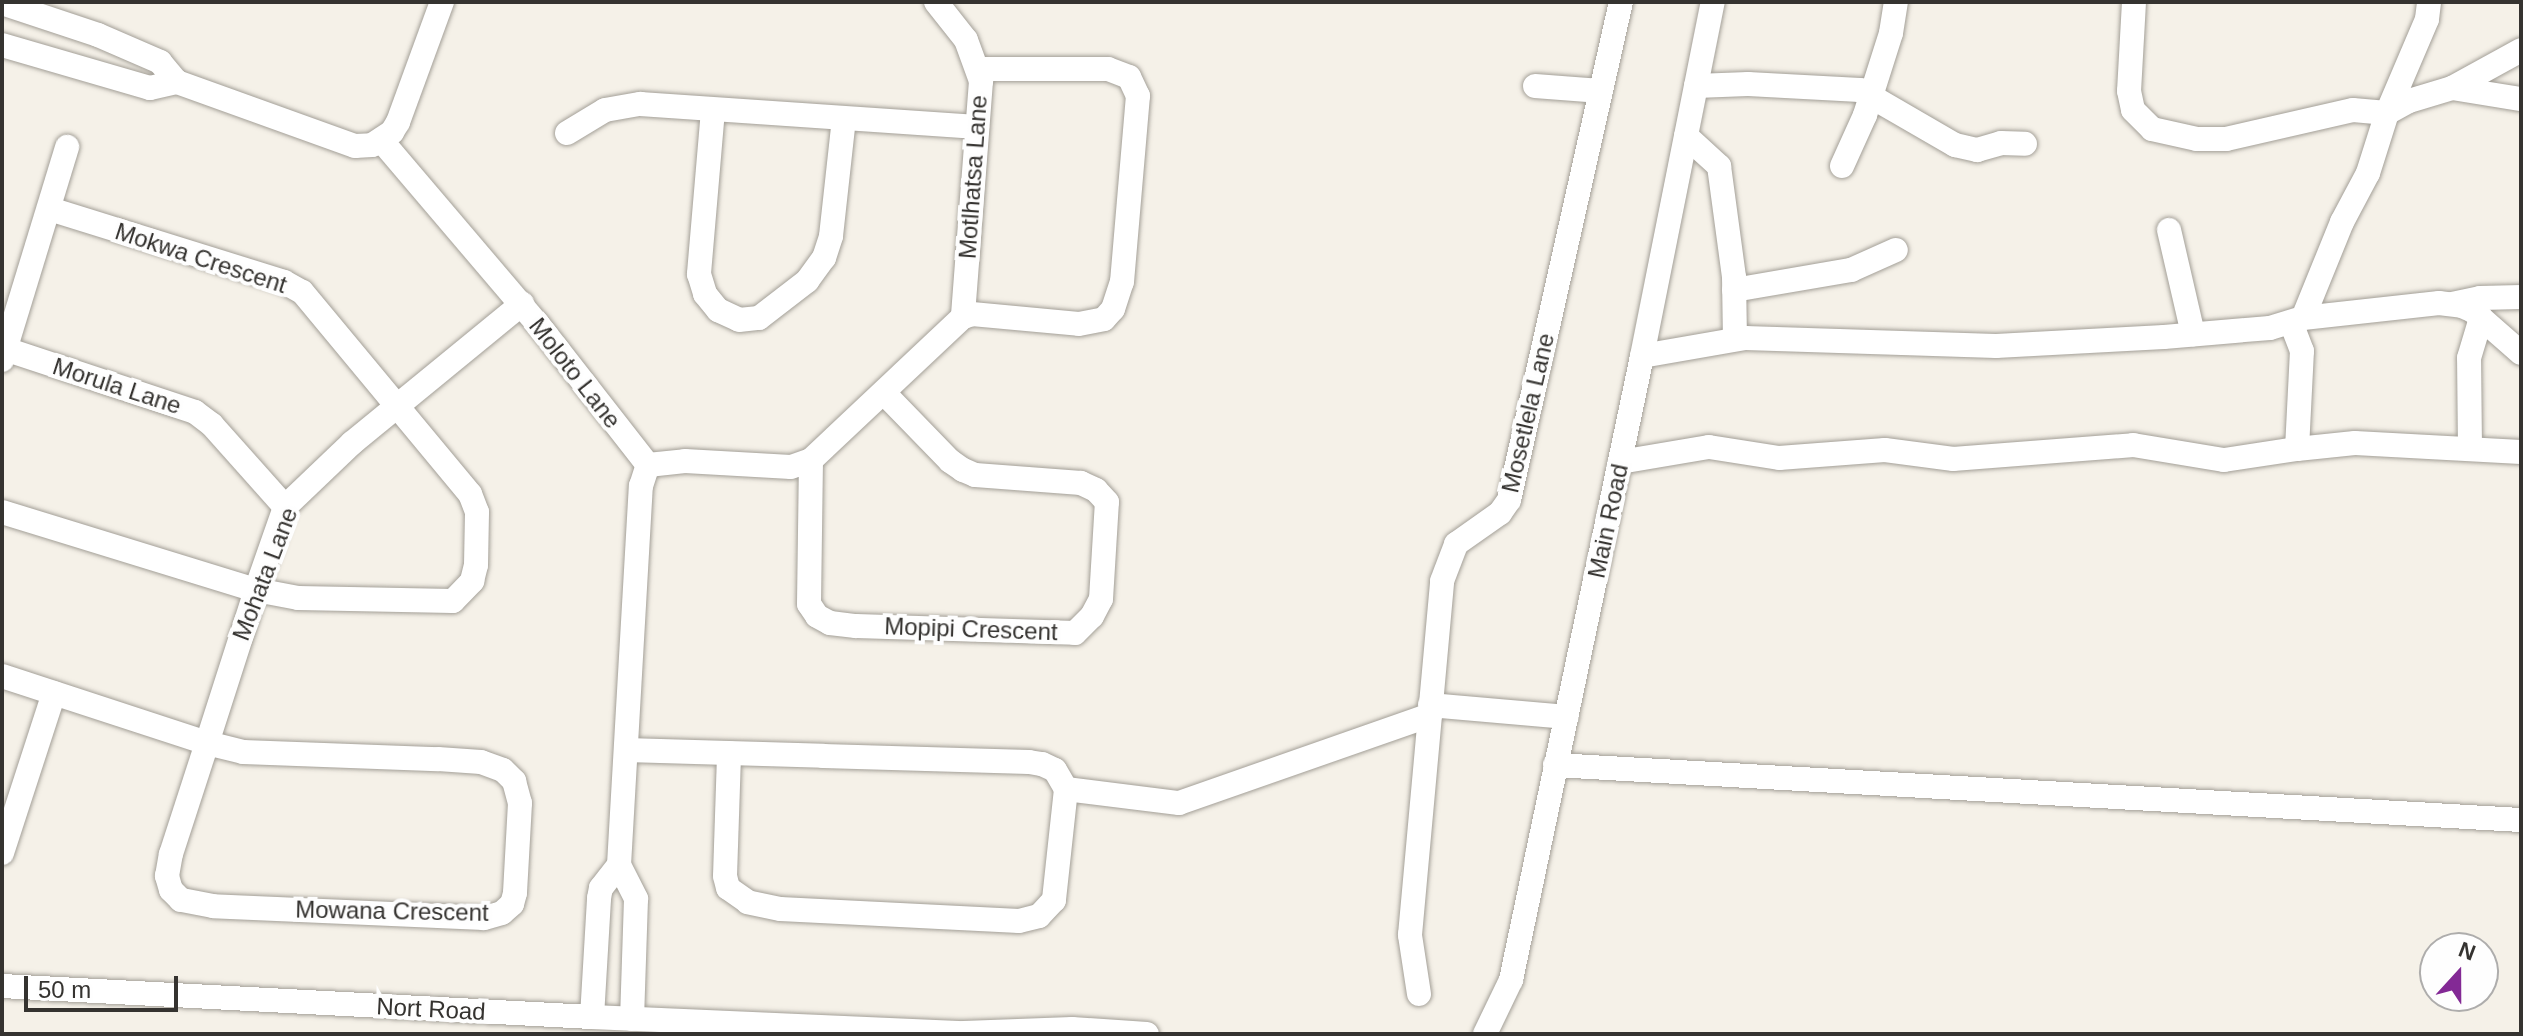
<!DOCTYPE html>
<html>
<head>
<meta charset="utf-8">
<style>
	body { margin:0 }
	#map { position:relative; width:2523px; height:1036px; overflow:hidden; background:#f5f1e8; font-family:Arial,sans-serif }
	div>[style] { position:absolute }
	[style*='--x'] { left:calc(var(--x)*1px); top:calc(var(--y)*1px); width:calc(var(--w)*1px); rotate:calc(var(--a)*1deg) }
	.roads { filter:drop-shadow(0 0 2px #a39f97) drop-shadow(0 0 2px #a39f97) }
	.minor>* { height:24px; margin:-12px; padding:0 12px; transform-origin:12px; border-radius:12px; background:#fff }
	span { translate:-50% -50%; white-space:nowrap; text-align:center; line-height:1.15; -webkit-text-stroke:8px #fefefe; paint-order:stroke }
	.street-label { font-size:24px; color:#353330 }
	.frame { position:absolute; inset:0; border:4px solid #353330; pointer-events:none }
	.north { position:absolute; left:2419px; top:932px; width:80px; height:80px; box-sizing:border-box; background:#fefefe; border:2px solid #aeadac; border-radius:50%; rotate:21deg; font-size:22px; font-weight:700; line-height:32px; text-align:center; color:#353330 }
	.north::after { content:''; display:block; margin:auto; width:28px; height:36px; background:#832995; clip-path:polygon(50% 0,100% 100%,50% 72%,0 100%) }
	.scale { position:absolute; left:24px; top:976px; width:154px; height:36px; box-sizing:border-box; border:4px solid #353330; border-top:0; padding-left:10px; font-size:24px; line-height:28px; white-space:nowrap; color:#353330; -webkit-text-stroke:6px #fefefe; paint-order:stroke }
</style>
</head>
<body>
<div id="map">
	<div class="roads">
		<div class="minor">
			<i style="--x:936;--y:2;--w:48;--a:51.7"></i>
			<i style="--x:966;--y:40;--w:44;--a:69.9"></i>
			<i style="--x:981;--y:81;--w:237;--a:94.4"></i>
			<i style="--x:2134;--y:2;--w:89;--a:93.2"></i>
			<i style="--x:2129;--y:91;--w:19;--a:78"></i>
			<i style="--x:2133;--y:110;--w:27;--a:45"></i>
			<i style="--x:2152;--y:129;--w:46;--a:12.5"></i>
			<i style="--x:2197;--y:139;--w:29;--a:0"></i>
			<i style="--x:2226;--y:139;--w:130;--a:-12.9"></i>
			<i style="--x:2353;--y:110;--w:34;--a:5"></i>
			<i style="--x:2387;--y:113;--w:25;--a:-29"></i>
			<i style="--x:2409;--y:101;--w:45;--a:-16.8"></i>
			<i style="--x:2452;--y:88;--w:79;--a:-28.8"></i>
			<i style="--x:2;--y:3;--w:101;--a:18.4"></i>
			<i style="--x:98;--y:35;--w:68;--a:23.5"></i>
			<i style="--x:160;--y:62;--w:26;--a:50"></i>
			<i style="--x:2;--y:45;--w:154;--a:16.2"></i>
			<i style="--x:150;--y:88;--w:28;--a:-13"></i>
			<i style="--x:177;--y:82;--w:189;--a:19.8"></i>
			<i style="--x:355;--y:146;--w:17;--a:-3"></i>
			<i style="--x:372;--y:145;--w:24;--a:-33"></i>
			<i style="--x:392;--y:132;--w:12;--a:-59"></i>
			<i style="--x:398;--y:122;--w:128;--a:-69.9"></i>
			<i style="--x:1535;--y:86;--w:66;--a:4.3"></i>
			<i style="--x:1696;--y:86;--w:52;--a:-2.2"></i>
			<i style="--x:1748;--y:84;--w:112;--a:3.1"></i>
			<i style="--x:1860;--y:90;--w:110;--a:30.1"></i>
			<i style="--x:1955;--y:145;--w:23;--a:13"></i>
			<i style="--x:1977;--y:150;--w:25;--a:-16"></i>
			<i style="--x:2001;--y:143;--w:24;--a:2"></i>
			<i style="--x:2452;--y:88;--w:70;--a:9.1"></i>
			<i style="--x:713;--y:110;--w:165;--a:94.9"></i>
			<i style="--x:699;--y:274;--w:21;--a:73"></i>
			<i style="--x:705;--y:294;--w:21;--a:51"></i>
			<i style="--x:718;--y:310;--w:23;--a:25"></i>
			<i style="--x:739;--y:320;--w:20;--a:-6"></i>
			<i style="--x:759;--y:318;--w:61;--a:-37.6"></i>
			<i style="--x:807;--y:281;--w:29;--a:-54"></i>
			<i style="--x:824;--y:258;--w:23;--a:-72"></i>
			<i style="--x:831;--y:236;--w:118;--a:-83.7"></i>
			<i style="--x:567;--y:133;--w:44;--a:-31.2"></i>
			<i style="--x:605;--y:110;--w:36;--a:-10"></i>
			<i style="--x:640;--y:104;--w:338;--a:3.9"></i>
			<i style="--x:1686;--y:136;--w:45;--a:42.3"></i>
			<i style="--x:1719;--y:166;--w:112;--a:82.3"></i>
			<i style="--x:1734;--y:277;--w:62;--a:89.1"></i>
			<i style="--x:381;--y:140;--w:240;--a:49.6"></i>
			<i style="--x:537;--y:323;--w:180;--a:52"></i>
			<i style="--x:1842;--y:166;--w:56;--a:-65.7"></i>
			<i style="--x:1865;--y:115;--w:86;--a:-72.4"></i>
			<i style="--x:1891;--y:33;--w:31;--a:-81"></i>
			<i style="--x:2169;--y:230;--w:107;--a:77"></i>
			<i style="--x:1734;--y:290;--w:119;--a:-9.7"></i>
			<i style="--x:1851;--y:270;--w:49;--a:-24"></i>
			<i style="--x:2452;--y:304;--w:29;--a:-12"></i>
			<i style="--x:2480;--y:298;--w:41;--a:-1.4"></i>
			<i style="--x:963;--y:317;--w:9;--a:-18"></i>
			<i style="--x:972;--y:314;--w:107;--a:5.3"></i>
			<i style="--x:1079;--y:324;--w:25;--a:-11"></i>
			<i style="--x:1104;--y:319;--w:13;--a:-48"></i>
			<i style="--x:1113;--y:309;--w:28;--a:-72"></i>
			<i style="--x:1122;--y:282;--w:187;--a:-85.1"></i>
			<i style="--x:1138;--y:96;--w:21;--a:-115"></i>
			<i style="--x:1129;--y:77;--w:22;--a:-159"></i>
			<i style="--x:1108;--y:69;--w:129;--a:180"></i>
			<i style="--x:2303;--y:318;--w:104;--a:-67.9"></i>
			<i style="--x:2342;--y:222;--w:55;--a:-62"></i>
			<i style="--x:2368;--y:173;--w:63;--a:-72.4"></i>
			<i style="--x:2387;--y:113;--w:102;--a:-66.9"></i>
			<i style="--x:2427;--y:19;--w:17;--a:-83"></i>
			<i style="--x:5;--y:349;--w:200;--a:18.3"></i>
			<i style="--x:195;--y:412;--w:21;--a:37"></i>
			<i style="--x:212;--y:425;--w:110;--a:48.3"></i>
			<i style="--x:1642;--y:356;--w:105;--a:-9.9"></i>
			<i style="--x:1745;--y:338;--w:251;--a:1.8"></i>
			<i style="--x:1996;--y:346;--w:168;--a:-3.1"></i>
			<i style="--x:2164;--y:337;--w:106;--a:-4.9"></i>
			<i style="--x:2270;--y:328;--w:34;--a:-17"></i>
			<i style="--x:2303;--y:318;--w:137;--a:-6.3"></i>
			<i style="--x:2439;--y:303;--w:23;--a:7"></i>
			<i style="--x:2462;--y:306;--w:12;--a:24"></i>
			<i style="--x:2473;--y:311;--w:64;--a:41.2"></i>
			<i style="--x:2;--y:360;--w:223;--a:-73"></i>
			<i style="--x:2297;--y:449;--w:58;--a:-5.9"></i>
			<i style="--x:2355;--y:443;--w:166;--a:3.1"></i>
			<i style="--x:2470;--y:449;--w:91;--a:-90.6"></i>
			<i style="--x:2469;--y:358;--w:42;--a:-73.3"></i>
			<i style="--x:811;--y:460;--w:144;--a:90.8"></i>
			<i style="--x:809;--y:604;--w:14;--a:56"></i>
			<i style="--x:817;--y:616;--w:15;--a:28"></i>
			<i style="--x:830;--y:623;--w:26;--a:7"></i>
			<i style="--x:856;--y:626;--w:219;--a:1.8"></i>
			<i style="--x:1075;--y:633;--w:24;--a:-45"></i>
			<i style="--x:1092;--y:616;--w:19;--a:-62"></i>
			<i style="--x:1101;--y:599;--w:97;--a:-86.5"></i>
			<i style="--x:1107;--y:502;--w:16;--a:-133"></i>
			<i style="--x:1096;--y:490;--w:17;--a:-155"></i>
			<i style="--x:1081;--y:483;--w:106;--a:-175.7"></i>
			<i style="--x:975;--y:475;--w:13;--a:-157"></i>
			<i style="--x:963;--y:470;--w:16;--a:-145"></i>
			<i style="--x:950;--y:461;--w:95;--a:-134.1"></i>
			<i style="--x:1620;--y:462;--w:90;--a:-9.6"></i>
			<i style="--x:1709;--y:447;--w:71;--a:8.9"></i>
			<i style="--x:1779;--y:458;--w:106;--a:-4.3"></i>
			<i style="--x:1885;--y:450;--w:69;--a:7.5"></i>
			<i style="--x:1953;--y:459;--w:181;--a:-4.4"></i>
			<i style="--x:2133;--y:445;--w:92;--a:9.4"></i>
			<i style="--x:2224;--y:460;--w:74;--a:-8.6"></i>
			<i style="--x:2297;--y:449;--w:98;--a:-87.1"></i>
			<i style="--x:2302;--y:351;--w:30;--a:-111"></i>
			<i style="--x:648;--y:465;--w:37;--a:-6"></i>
			<i style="--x:685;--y:461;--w:106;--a:3.2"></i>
			<i style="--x:791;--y:467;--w:21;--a:-19"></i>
			<i style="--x:811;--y:460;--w:209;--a:-43.3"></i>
			<i style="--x:2;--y:512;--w:266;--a:17.1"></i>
			<i style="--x:256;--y:590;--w:43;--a:10.8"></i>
			<i style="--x:298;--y:598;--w:155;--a:1.1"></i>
			<i style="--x:453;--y:601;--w:28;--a:-46"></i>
			<i style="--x:472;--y:581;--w:16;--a:-76"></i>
			<i style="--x:476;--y:565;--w:53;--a:-88.9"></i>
			<i style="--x:477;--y:512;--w:19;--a:-111"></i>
			<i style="--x:470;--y:494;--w:263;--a:-129.7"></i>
			<i style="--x:302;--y:292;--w:21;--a:-151"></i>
			<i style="--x:284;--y:282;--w:246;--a:-162.7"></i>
			<i style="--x:2;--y:676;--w:216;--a:18.1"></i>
			<i style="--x:207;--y:743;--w:37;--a:14"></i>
			<i style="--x:243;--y:752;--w:195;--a:2.1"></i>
			<i style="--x:438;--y:759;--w:43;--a:4"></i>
			<i style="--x:481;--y:762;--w:23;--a:20"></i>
			<i style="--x:503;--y:770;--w:16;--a:45"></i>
			<i style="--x:514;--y:781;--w:23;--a:75"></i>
			<i style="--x:520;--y:803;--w:90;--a:93.2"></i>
			<i style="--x:515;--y:893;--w:11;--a:105"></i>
			<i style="--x:512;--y:904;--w:13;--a:138"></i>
			<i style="--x:502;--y:913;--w:19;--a:164"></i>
			<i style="--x:484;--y:918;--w:271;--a:-177.5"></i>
			<i style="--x:213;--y:906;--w:33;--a:-169"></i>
			<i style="--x:181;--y:900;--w:14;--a:-135"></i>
			<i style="--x:171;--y:890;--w:15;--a:-106"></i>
			<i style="--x:167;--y:876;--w:22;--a:-80"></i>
			<i style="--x:171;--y:854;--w:117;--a:-72"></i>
			<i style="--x:207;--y:743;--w:161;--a:-72.2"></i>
			<i style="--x:256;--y:590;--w:88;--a:-70.7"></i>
			<i style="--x:285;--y:507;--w:93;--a:-43.7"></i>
			<i style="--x:352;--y:443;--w:220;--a:-39.3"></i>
			<i style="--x:1430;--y:705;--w:137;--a:5"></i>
			<i style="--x:626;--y:750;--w:197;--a:1.7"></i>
			<i style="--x:823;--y:756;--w:206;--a:1.7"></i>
			<i style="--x:1029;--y:762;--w:13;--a:9"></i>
			<i style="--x:1042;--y:764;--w:14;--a:25"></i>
			<i style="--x:1055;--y:770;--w:22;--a:60"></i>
			<i style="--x:1066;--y:789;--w:112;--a:96.2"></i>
			<i style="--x:1054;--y:900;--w:22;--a:133"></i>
			<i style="--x:1039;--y:916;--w:21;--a:166"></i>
			<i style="--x:1019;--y:921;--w:239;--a:-177.1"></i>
			<i style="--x:780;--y:909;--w:33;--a:-168"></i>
			<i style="--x:748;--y:902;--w:24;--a:-145"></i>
			<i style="--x:728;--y:888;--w:12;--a:-104"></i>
			<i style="--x:725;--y:876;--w:123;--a:-88.1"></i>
			<i style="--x:1555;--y:765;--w:968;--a:3.26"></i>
			<i style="--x:1066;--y:789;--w:114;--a:7.1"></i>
			<i style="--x:1179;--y:803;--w:266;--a:-19.3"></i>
			<i style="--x:2;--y:853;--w:168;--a:-72"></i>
			<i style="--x:619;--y:865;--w:380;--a:-86.7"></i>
			<i style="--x:641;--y:486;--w:22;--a:-72"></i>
			<i style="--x:619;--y:865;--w:38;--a:63"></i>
			<i style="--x:636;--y:899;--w:120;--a:91.9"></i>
			<i style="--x:2;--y:986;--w:591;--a:3.01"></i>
			<i style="--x:592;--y:1017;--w:372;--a:2.5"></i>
			<i style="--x:964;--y:1033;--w:108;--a:-2.1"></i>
			<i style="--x:1072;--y:1029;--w:75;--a:3.8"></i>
			<i style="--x:1419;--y:994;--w:60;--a:-98.7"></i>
			<i style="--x:1410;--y:935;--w:355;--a:-84.8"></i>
			<i style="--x:1442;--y:581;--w:40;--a:-69"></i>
			<i style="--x:1456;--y:544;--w:54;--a:-35.2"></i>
			<i style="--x:1500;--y:513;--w:16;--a:-55"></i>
			<i style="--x:1509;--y:500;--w:510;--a:-77.33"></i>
			<i style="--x:592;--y:1017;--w:119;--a:-86.6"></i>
			<i style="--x:599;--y:898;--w:10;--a:-79"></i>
			<i style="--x:601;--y:888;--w:29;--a:-52"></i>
			<i style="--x:1485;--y:1034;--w:60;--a:-64.3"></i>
			<i style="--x:1511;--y:980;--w:638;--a:-78.14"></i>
			<i style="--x:1642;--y:356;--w:361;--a:-78.7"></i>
		</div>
	</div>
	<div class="street-label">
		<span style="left:973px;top:177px;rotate:-86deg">Motlhatsa Lane</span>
		<span style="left:201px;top:258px;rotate:18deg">Mokwa Crescent</span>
		<span style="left:575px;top:373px;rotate:52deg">Moloto Lane</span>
		<span style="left:117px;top:386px;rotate:18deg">Morula Lane</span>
		<span style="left:1528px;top:413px;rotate:-77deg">Mosetlela Lane</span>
		<span style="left:1608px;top:521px;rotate:-78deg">Main Road</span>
		<span style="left:265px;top:574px;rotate:-69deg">Mohata Lane</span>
		<span style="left:971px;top:629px;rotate:2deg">Mopipi Crescent</span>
		<span style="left:392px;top:911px;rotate:1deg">Mowana Crescent</span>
		<span style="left:431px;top:1009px;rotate:3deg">Nort Road</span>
	</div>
	<div class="frame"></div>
	<div class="north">N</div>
	<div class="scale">50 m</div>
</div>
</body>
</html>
